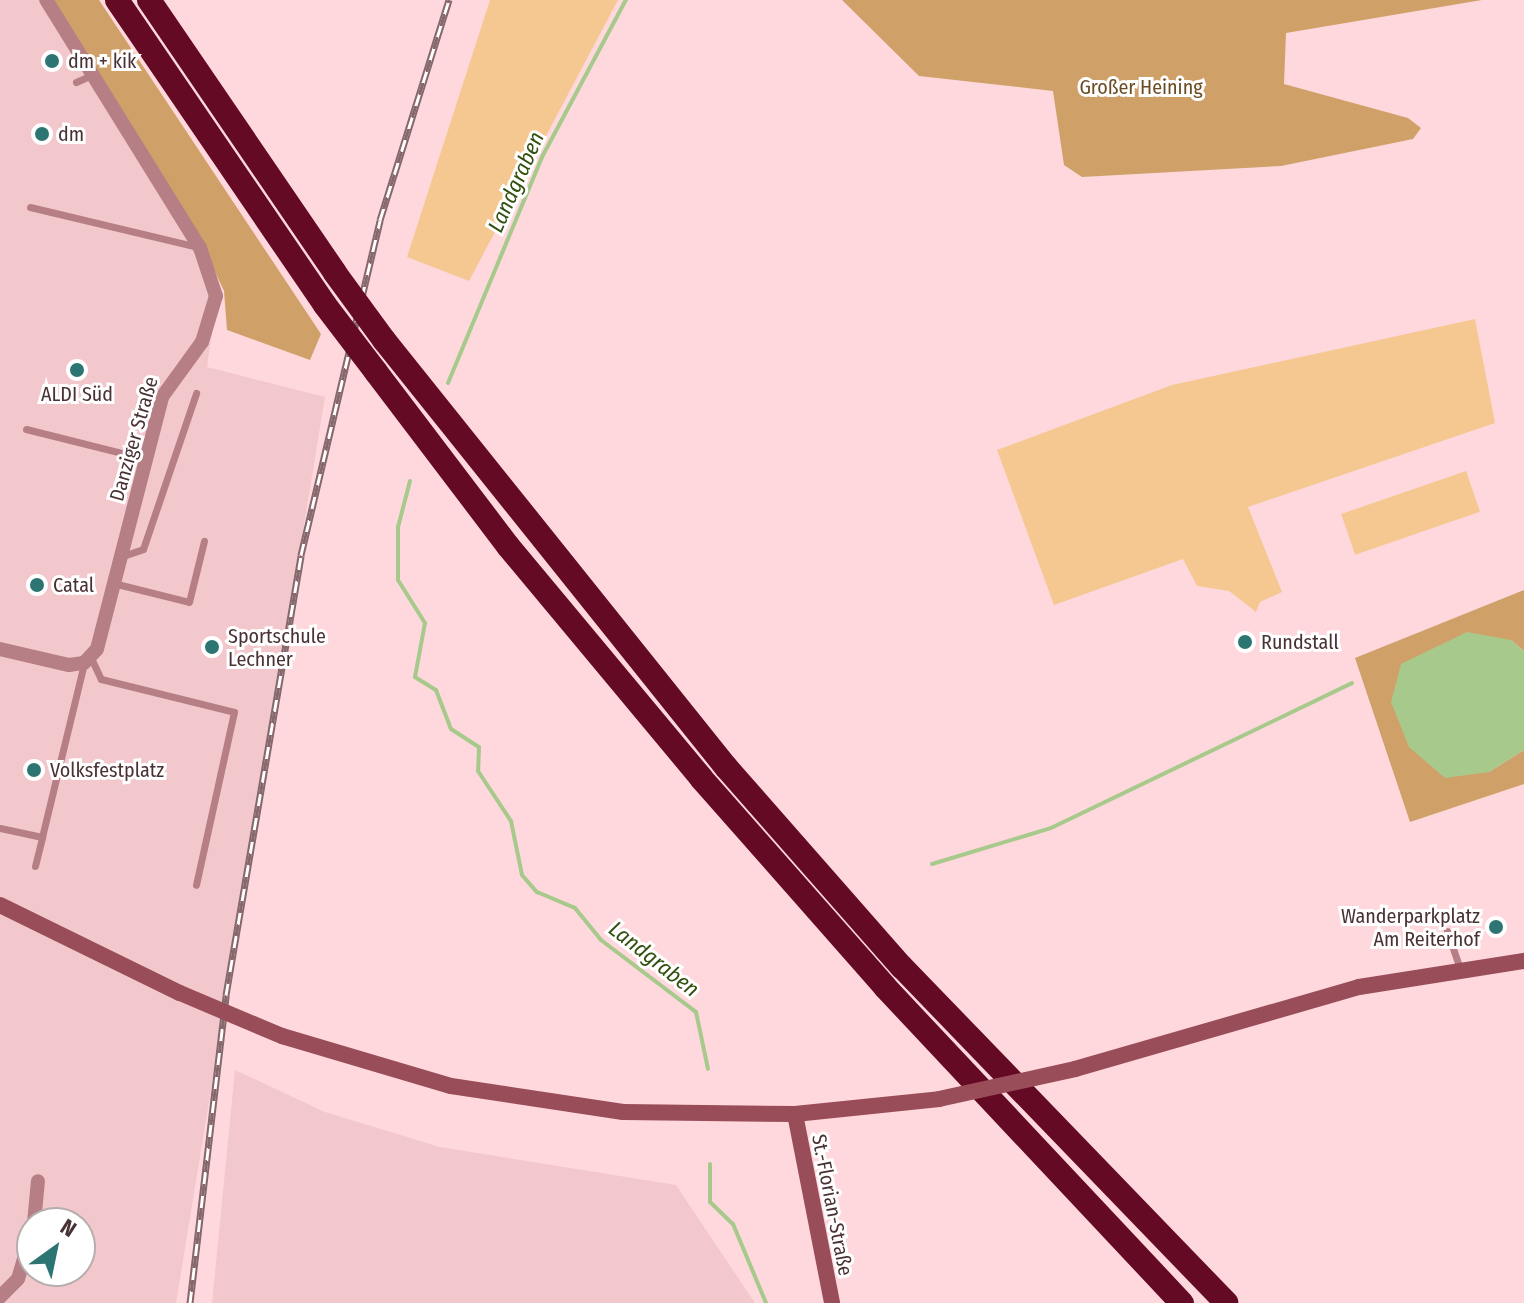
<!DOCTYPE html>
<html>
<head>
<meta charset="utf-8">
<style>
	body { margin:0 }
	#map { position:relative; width:1524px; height:1303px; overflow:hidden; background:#fed8dc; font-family:"Fira Sans Condensed",sans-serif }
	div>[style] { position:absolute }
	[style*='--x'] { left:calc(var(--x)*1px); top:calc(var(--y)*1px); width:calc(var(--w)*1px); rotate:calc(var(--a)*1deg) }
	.built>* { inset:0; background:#f3c8cd }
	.green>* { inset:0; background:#f5c892; transform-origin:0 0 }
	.forest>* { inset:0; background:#cfa169 }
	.water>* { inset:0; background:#a8c98c }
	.stream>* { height:4px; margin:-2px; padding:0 2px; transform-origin:2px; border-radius:2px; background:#a8c98c }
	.lane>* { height:7px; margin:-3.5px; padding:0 3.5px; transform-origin:3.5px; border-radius:3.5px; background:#b57f85 }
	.street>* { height:14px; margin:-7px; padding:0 7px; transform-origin:7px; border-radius:7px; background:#b57f85 }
	.secondary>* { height:16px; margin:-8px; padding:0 8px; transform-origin:8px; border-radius:8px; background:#994d59 }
	.highway>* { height:24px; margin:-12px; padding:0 12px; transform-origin:12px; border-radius:12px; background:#640a25 }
	.rail>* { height:7px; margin-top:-3.5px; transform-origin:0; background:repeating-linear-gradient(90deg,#fff 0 12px,#84686b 0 24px); box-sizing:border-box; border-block:2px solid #84686b }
	.secondary-bridge>* { height:16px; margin:-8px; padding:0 8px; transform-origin:8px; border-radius:8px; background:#994d59 }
	.highway-bridge>* { height:24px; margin:-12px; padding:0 12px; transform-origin:12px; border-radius:12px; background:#640a25 }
	.dots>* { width:22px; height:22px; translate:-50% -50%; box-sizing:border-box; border:4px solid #fff; border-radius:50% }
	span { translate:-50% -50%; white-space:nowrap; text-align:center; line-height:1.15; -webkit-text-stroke:6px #fff; paint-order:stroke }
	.poi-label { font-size:20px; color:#493134 }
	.left { translate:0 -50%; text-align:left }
	.right { translate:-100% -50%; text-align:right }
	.park-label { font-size:20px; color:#6b4b21 }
	.street-label { font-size:20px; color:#493134 }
	.water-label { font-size:22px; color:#32500f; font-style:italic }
	.north { position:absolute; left:16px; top:1207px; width:80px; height:80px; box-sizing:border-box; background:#fff; border:2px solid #b6adae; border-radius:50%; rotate:33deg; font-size:22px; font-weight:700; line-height:32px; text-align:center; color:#493134 }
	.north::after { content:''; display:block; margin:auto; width:28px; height:36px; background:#2c7572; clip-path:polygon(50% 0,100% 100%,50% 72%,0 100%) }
</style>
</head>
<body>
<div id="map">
	<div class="built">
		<i style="clip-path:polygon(evenodd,0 0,46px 0,133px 141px,218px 294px,207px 367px,325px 397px,176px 1303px,0 1303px,0 0,32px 1223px,80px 1223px,80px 1271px,32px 1271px,32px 1223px)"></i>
		<i style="clip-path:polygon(235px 1070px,325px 1112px,440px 1147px,676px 1185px,755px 1303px,212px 1303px)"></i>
	</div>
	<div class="green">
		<i style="clip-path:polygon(490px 0,618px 0,469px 281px,407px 257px)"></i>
		<i style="clip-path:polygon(1475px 319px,1495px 423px,1248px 507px,1282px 592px,1260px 602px,1256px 612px,1229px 591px,1197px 586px,1183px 559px,1054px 605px,997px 450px,1172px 385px)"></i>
		<i style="left:1466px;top:471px;width:43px;height:132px;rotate:71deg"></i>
	</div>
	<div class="forest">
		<i style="clip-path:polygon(50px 0,99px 0,321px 334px,310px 360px,227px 330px,224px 291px,201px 241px)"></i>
		<i style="clip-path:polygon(842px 0,1482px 0,1286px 33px,1284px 84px,1408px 118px,1421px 128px,1413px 139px,1281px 166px,1082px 177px,1064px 165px,1053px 91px,919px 76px)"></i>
		<i style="clip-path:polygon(1524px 590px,1524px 651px,1511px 640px,1489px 772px,1524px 750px,1524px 784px,1410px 822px,1355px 658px)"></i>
	</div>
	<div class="water">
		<i style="clip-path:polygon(1467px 632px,1511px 640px,1524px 651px,1524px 750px,1489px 772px,1445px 778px,1409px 747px,1391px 702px,1401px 664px)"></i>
	</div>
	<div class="stream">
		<i style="--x:448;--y:383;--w:245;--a:-67.4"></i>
		<i style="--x:542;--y:157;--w:178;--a:-61.9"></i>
		<i style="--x:410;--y:481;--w:48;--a:104.6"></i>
		<i style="--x:398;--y:527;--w:53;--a:90"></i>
		<i style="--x:398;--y:580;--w:51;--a:57.9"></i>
		<i style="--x:425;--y:623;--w:55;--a:100.5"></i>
		<i style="--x:415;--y:677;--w:25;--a:32"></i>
		<i style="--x:436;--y:690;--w:42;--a:69"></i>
		<i style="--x:451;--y:729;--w:33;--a:33"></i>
		<i style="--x:479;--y:747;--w:24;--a:92"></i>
		<i style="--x:478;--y:771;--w:60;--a:56.6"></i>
		<i style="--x:511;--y:821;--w:55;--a:78.5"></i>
		<i style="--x:522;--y:875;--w:23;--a:49"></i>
		<i style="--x:537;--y:892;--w:41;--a:22.8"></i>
		<i style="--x:575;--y:908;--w:41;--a:50.9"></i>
		<i style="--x:601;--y:940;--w:119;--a:37.2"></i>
		<i style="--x:696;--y:1012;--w:58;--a:78.1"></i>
		<i style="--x:932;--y:864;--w:124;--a:-16.8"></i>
		<i style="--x:1051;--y:828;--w:334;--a:-25.7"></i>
		<i style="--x:710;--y:1164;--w:38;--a:90"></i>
		<i style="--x:710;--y:1202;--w:32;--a:44"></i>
		<i style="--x:733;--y:1224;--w:86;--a:67.3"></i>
	</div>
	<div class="lane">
		<i style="--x:76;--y:82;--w:17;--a:-24"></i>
		<i style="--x:30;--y:207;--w:173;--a:13.4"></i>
		<i style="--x:26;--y:429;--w:123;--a:14.1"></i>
		<i style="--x:123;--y:556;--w:21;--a:-19"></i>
		<i style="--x:143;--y:549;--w:165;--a:-71.2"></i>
		<i style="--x:117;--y:584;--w:74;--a:14"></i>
		<i style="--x:189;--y:602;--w:63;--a:-76.2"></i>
		<i style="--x:91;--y:658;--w:23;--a:65"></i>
		<i style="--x:101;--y:679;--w:137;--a:13.9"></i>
		<i style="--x:234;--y:712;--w:177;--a:102.4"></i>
		<i style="--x:0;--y:828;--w:43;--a:12.1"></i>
		<i style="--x:42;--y:837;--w:179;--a:-76.4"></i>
		<i style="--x:35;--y:866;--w:30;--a:-76"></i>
		<i style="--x:1447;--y:931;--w:39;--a:71"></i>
	</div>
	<div class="street">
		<i style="--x:0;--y:649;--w:71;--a:13.1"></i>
		<i style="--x:69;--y:665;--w:15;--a:-8"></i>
		<i style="--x:84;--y:663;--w:19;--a:-47"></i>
		<i style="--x:97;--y:649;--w:260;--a:-75.5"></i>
		<i style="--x:162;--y:397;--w:68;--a:-54"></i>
		<i style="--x:202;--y:342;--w:48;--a:-73.1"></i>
		<i style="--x:216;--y:296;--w:51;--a:-108.4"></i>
		<i style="--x:200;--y:248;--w:292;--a:-121.8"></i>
		<i style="--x:34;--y:1223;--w:42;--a:-84.6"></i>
		<i style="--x:0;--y:1297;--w:25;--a:-45"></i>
		<i style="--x:18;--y:1279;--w:49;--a:-73.4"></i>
	</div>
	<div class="secondary">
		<i style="--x:0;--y:905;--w:200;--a:26.1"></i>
		<i style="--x:282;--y:1036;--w:176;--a:16.5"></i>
		<i style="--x:451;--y:1086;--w:174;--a:8.6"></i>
		<i style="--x:623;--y:1112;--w:172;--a:0.7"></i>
		<i style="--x:795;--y:1114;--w:145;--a:-5.9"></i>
		<i style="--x:1075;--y:1069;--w:296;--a:-16.1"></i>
		<i style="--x:1359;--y:987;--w:167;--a:-9"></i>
		<i style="--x:795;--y:1114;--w:193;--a:78.9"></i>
	</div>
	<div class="highway">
		<i style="--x:117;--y:0;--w:369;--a:55.7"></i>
		<i style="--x:149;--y:0;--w:330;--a:55.7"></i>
		<i style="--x:384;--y:340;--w:547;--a:51.31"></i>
		<i style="--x:726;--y:767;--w:266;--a:48.7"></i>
		<i style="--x:902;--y:967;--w:467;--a:46"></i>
		<i style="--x:376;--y:372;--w:218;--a:52.8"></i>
		<i style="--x:508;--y:546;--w:302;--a:50.2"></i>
		<i style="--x:701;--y:778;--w:278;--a:48.6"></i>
		<i style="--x:885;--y:987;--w:434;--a:46.8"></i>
	</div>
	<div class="rail">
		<i style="--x:190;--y:1303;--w:310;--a:-83.3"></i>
		<i style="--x:226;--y:995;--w:446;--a:-80.3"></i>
		<i style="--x:301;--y:555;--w:344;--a:-76.7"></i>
		<i style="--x:380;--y:220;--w:231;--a:-72.6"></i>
	</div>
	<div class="secondary-bridge">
		<i style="--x:180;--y:993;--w:111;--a:22.9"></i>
		<i style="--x:939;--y:1099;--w:139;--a:-12.4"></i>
	</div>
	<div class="highway-bridge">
		<i style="--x:335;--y:273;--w:83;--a:53.8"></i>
		<i style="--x:325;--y:305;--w:84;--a:52.7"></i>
	</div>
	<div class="dots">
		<i style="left:52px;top:61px;background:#2c7572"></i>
		<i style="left:42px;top:134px;background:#2c7572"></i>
		<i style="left:77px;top:370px;background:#2c7572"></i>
		<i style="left:37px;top:585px;background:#2c7572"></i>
		<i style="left:1245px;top:642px;background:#2c7572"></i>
		<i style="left:212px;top:647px;background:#2c7572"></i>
		<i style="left:34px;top:770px;background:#2c7572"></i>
		<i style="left:1496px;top:927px;background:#2c7572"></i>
	</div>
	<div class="poi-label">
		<span class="left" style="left:68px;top:61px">dm + kik</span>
		<span class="left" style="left:58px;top:134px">dm</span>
		<span style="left:77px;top:394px">ALDI Süd</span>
		<span class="left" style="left:53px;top:585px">Catal</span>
		<span class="left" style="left:228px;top:648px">Sportschule<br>Lechner</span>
		<span class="left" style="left:1261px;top:642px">Rundstall</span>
		<span class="left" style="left:50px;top:770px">Volksfestplatz</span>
		<span class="right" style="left:1480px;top:928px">Wanderparkplatz<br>Am Reiterhof</span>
	</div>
	<div class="park-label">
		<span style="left:1141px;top:87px">Großer Heining</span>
	</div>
	<div class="street-label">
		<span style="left:134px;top:439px;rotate:-74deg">Danziger Straße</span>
		<span style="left:832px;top:1205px;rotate:79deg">St.-Florian-Straße</span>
	</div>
	<div class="water-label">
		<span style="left:516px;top:182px;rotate:-66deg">Landgraben</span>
		<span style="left:654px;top:959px;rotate:38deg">Landgraben</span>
	</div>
	<div class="north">N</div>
</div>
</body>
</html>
